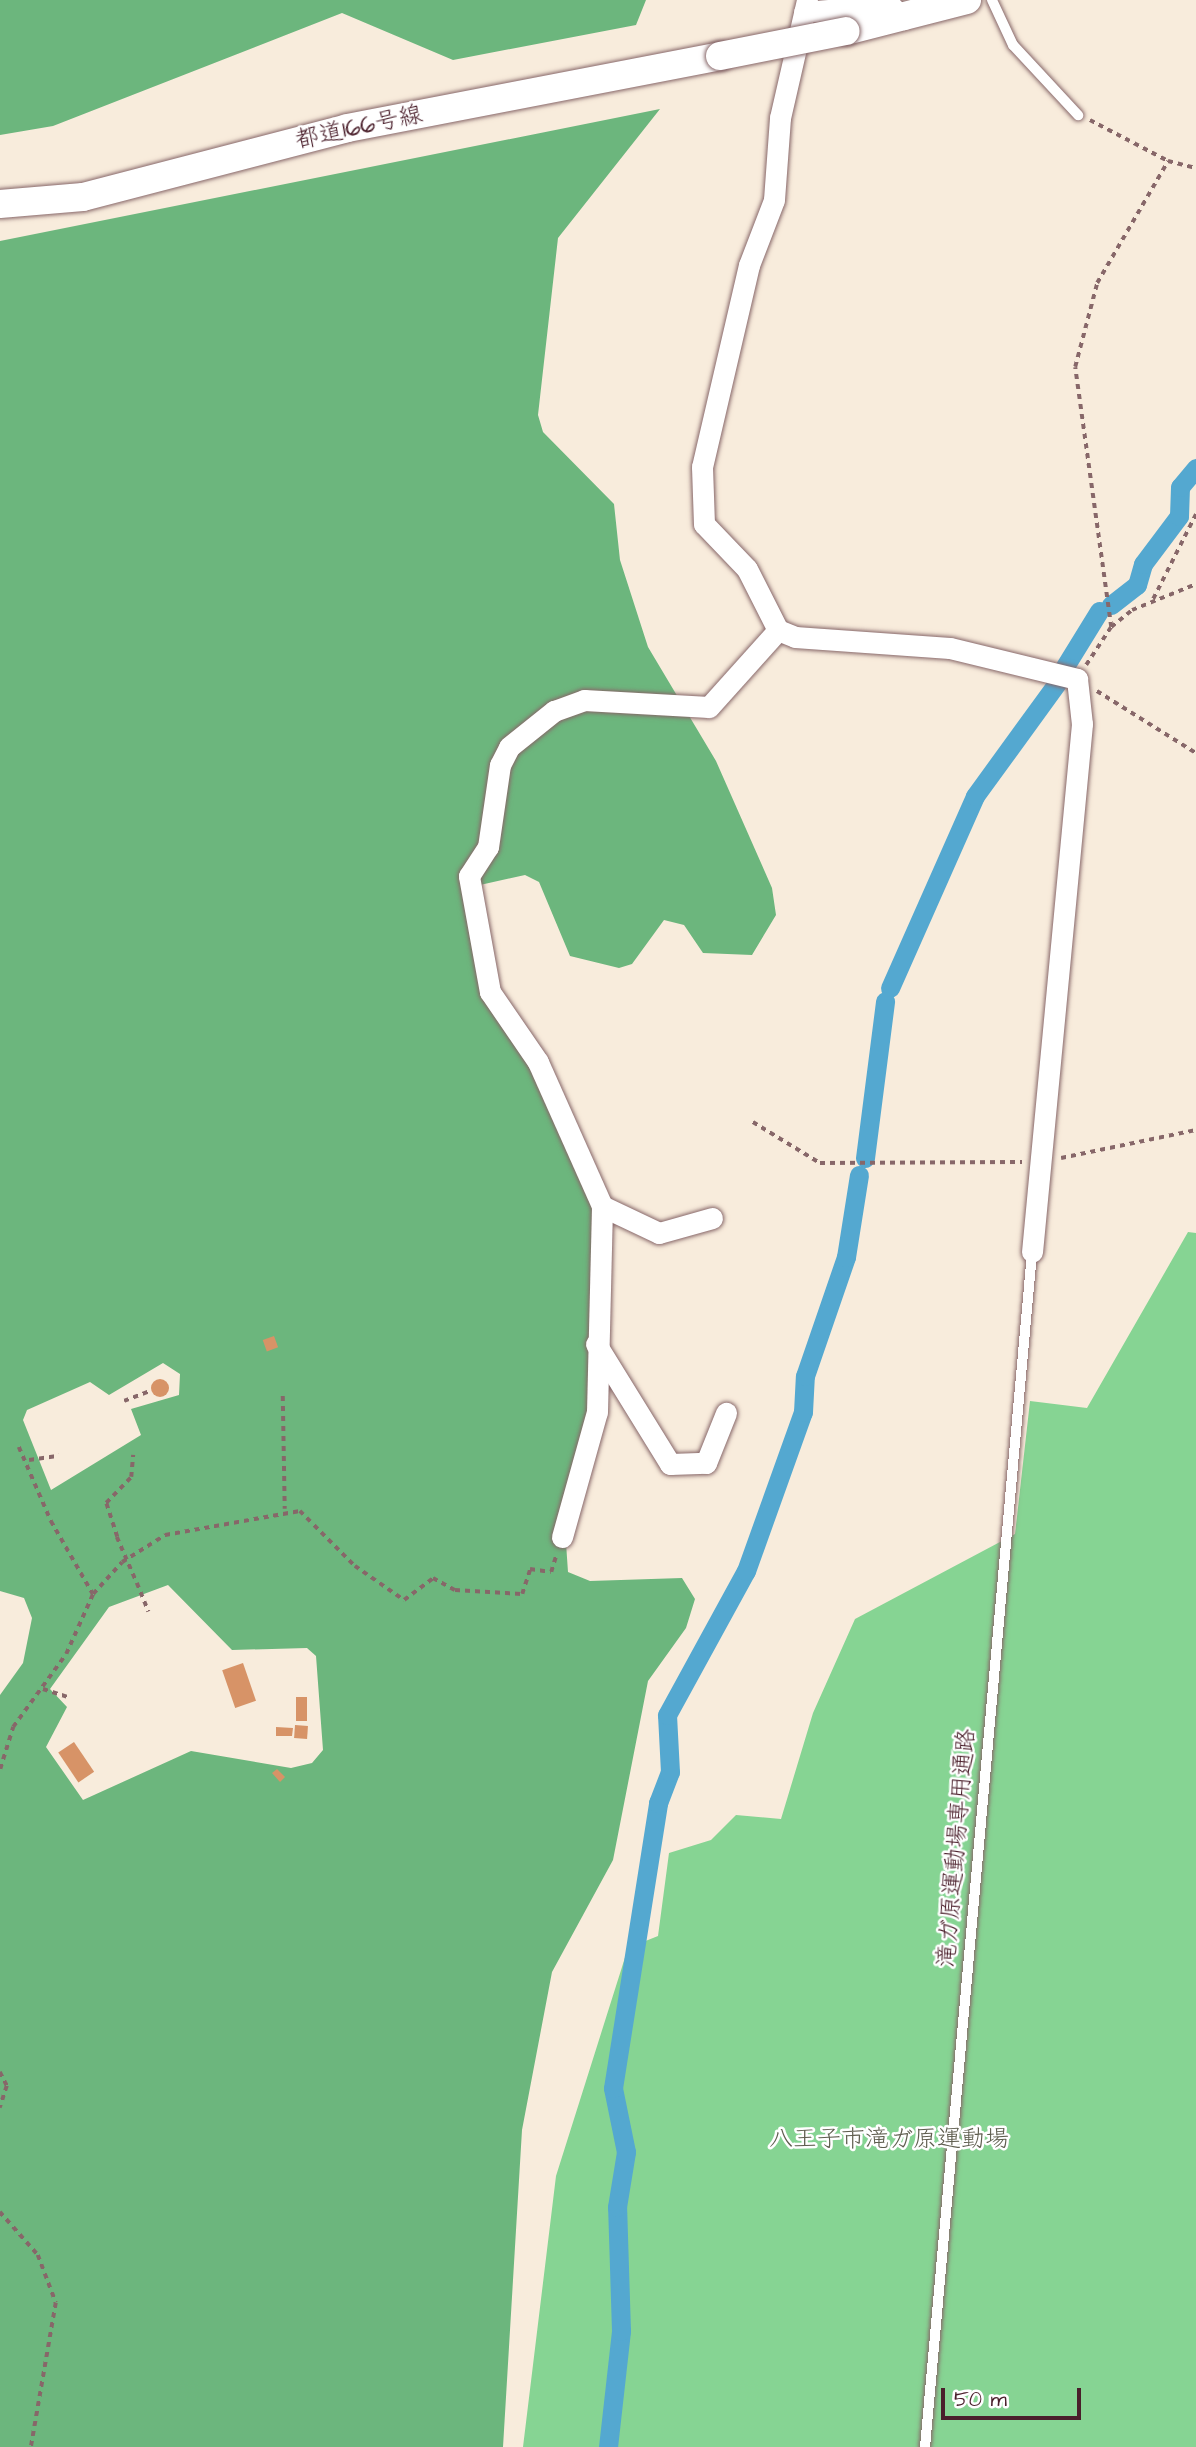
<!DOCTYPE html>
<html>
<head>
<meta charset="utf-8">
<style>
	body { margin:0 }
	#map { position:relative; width:1196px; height:2447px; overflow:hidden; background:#f8ecdc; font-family:"Architects Daughter","Klee One",sans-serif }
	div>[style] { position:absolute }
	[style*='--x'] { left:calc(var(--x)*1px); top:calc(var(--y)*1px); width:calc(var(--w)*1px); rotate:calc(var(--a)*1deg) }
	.green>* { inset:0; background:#86d493 }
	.forest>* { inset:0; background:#6cb67d }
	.canal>* { height:19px; margin:-9.5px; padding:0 9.5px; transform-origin:9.5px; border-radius:9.5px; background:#54a8d0 }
	.building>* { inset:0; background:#d79367; transform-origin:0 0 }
	.round { border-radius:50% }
	.path>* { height:3.5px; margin-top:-1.75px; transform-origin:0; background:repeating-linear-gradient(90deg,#876769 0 5px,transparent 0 10px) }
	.roads { filter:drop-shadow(0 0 2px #876769) drop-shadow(0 0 2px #876769) }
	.service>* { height:10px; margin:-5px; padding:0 5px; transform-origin:5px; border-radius:5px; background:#fff }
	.minor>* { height:21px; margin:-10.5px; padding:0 10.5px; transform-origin:10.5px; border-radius:10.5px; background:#fff }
	.secondary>* { height:28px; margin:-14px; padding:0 14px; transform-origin:14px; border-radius:14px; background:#fff }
	.path-bridge>* { height:3.5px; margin-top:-1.75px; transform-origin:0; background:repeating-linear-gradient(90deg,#876769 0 5px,transparent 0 10px) }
	.bridges { filter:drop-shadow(0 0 2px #876769) drop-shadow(0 0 2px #876769) }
	.secondary-bridge>* { height:28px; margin:-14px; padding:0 14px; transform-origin:14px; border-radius:14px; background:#fff }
	span { translate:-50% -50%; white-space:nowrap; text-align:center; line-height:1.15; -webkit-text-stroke:5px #fff; paint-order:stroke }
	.street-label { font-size:24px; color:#4a1f2b }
	.park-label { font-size:24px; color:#5f5e4f }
	.scale { position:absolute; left:941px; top:2388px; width:140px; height:32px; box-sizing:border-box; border:4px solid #4a1f2b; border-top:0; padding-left:9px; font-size:21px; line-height:24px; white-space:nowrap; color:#4a1f2b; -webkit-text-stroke:5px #fff; paint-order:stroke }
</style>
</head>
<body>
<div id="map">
	<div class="green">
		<i style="clip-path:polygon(1188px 1232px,1196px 1233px,1196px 2447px,523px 2447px,556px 2176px,628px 1948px,658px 1936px,669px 1853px,711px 1840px,736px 1815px,781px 1819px,813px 1713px,855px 1619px,1015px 1534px,1030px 1401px,1087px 1408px)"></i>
	</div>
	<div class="forest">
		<i style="clip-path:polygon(0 0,646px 0,636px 25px,453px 60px,342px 13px,53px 126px,0 135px)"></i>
		<i style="clip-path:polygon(evenodd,660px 109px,558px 238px,538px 415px,543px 432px,614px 504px,620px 560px,648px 647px,716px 761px,772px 888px,776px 915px,752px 955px,703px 953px,684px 925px,664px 920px,632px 964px,619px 968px,570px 956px,539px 882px,525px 875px,471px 887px,475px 931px,595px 1198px,591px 1411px,566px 1543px,568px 1572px,590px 1581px,682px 1578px,695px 1599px,686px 1628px,648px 1681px,613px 1860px,552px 1972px,522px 2130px,503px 2447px,0 2447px,0 1695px,23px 1663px,32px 1618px,24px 1598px,0 1591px,0 241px,660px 109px,163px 1363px,180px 1374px,179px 1395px,131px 1409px,141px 1435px,51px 1490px,23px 1420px,27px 1410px,90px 1382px,109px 1395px,163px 1363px,660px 109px,168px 1585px,232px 1650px,307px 1648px,316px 1656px,323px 1750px,312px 1763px,291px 1768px,191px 1751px,83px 1800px,46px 1747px,67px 1707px,50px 1689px,109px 1607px,168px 1585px)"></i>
	</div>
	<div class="canal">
		<i style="--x:1111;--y:605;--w:33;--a:-38"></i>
		<i style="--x:1137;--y:585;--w:22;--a:-74"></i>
		<i style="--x:1143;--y:564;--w:60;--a:-53.1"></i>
		<i style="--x:1179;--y:516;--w:29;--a:-88"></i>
		<i style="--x:1180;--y:487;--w:25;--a:-50"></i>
		<i style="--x:1064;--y:668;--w:67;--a:-58.4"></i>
		<i style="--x:890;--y:988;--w:210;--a:-66.1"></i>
		<i style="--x:975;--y:796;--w:140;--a:-54"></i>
		<i style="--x:865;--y:1158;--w:158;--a:-82.7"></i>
		<i style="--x:608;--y:2447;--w:117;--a:-83.6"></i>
		<i style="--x:621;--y:2331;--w:124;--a:-91.8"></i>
		<i style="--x:617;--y:2207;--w:56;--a:-80.7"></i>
		<i style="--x:626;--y:2152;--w:65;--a:-101.5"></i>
		<i style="--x:613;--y:2088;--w:289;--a:-81"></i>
		<i style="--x:658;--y:1803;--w:33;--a:-69"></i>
		<i style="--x:670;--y:1772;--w:57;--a:-93"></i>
		<i style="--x:667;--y:1715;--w:164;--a:-61.3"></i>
		<i style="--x:746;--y:1571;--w:169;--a:-70.3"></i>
		<i style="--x:803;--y:1412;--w:36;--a:-87"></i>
		<i style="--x:805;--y:1376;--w:126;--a:-71"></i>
		<i style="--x:846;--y:1257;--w:83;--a:-81"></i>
	</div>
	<div class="building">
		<i style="left:274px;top:1336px;width:12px;height:12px;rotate:70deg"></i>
		<i class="round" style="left:151px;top:1379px;width:18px;height:18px"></i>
		<i style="left:243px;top:1663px;width:40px;height:22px;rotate:71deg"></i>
		<i style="left:296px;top:1697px;width:11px;height:24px"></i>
		<i style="left:295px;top:1725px;width:13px;height:13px;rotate:4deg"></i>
		<i style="clip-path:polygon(276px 1727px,293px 1728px,292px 1736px,276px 1736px)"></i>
		<i style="left:74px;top:1742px;width:36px;height:19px;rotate:56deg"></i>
		<i style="clip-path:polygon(277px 1769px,285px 1777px,280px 1782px,272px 1773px)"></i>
	</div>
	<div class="path">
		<i style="--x:1090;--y:120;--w:88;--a:27.7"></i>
		<i style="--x:1168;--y:161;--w:29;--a:14"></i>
		<i style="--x:1153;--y:599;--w:95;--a:-63.2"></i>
		<i style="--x:1111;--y:627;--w:262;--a:-97.9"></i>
		<i style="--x:1075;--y:367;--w:87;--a:-75.3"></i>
		<i style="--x:1097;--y:283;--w:141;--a:-59.8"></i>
		<i style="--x:1086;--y:665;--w:45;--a:-56.7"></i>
		<i style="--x:1111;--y:627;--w:27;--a:-39"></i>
		<i style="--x:1132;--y:610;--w:69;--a:-22.1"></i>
		<i style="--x:1097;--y:691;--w:117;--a:32.1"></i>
		<i style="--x:753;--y:1122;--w:79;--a:31.5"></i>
		<i style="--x:820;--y:1163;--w:202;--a:-0.3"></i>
		<i style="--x:1061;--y:1158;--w:138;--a:-11.7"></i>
		<i style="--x:283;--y:1396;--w:113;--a:89"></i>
		<i style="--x:124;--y:1401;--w:28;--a:-21"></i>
		<i style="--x:19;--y:1447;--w:81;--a:66.6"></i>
		<i style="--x:51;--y:1521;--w:84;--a:60.1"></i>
		<i style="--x:29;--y:1460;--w:30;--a:-8"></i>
		<i style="--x:117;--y:1537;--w:36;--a:-108"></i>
		<i style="--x:106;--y:1503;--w:36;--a:-46"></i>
		<i style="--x:131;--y:1477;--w:22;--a:-85"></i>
		<i style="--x:137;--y:1583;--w:31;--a:68"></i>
		<i style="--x:43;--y:1689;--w:29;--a:18"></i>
		<i style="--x:0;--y:1769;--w:44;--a:-72.8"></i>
		<i style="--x:13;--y:1727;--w:90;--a:-54"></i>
		<i style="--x:66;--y:1654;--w:66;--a:-65.8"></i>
		<i style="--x:93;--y:1594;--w:43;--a:-47.8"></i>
		<i style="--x:122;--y:1562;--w:51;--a:-32.1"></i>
		<i style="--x:165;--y:1535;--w:137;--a:-10.1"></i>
		<i style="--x:300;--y:1511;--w:78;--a:45"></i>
		<i style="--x:355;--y:1566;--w:60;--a:34.8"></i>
		<i style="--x:404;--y:1600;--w:36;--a:-37"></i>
		<i style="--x:433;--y:1578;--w:25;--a:29"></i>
		<i style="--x:455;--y:1590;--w:67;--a:3.4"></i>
		<i style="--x:522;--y:1594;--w:26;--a:-72"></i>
		<i style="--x:530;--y:1569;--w:21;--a:8"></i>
		<i style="--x:551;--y:1572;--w:17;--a:-73"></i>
		<i style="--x:0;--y:2072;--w:16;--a:63"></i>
		<i style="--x:7;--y:2086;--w:23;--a:108"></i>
		<i style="--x:0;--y:2212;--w:57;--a:48.5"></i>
		<i style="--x:38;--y:2255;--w:51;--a:69.4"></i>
		<i style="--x:56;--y:2303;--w:146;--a:99.8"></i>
	</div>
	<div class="roads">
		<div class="service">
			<i style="--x:992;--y:0;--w:50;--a:65"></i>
			<i style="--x:1013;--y:45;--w:96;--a:47.1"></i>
			<i style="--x:925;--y:2447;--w:1200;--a:-84.88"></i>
		</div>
		<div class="minor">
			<i style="--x:807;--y:0;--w:121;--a:102.9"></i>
			<i style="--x:780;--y:118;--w:82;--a:94.2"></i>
			<i style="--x:774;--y:200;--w:70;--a:111"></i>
			<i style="--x:749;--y:265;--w:207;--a:103.1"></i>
			<i style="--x:702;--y:467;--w:57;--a:88"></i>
			<i style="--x:704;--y:524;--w:62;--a:46.3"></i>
			<i style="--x:747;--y:569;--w:68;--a:63.1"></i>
			<i style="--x:778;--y:630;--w:18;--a:22"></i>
			<i style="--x:795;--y:637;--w:155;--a:4.1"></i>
			<i style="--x:950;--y:648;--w:131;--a:13.7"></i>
			<i style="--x:1077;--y:679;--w:45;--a:83.7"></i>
			<i style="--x:1082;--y:724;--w:530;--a:95.41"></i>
			<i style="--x:804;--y:12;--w:86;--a:-4.7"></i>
			<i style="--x:890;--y:5;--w:20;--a:45"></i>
			<i style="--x:602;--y:1206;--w:63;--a:25.3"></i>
			<i style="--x:659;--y:1233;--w:55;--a:-15.8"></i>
			<i style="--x:596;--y:1344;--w:141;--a:58.3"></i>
			<i style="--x:670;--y:1464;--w:36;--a:-2"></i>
			<i style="--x:706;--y:1463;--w:54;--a:-68.2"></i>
			<i style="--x:562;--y:1537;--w:130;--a:-74.4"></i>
			<i style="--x:597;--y:1412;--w:206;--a:-88.6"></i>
			<i style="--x:602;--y:1206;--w:158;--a:-114"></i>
			<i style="--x:538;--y:1062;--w:85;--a:-124.4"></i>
			<i style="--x:490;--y:992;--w:118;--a:-100.3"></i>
			<i style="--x:469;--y:876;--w:35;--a:-57"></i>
			<i style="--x:488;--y:847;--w:83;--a:-81.7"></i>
			<i style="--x:500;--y:765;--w:20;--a:-63"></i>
			<i style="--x:509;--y:747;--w:58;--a:-38.7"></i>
			<i style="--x:554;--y:711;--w:32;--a:-20"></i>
			<i style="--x:584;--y:700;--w:125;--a:3.2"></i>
			<i style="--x:709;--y:707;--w:103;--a:-48.1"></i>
		</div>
		<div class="secondary">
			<i style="--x:846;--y:31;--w:125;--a:-14.4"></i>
			<i style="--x:0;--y:204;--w:83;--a:-4.8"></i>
			<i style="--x:83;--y:197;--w:273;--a:-14.6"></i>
			<i style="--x:347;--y:128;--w:380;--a:-10.9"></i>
		</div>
	</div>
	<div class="path-bridge">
		<i style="--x:117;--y:1537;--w:50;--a:66.5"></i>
	</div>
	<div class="bridges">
		<div class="secondary-bridge">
			<i style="--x:720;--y:56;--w:128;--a:-11.2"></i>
		</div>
	</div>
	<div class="street-label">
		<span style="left:359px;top:128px;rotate:-12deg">都道166号線</span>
		<span style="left:957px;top:1848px;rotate:-85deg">滝ガ原運動場専用通路</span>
	</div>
	<div class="park-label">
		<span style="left:889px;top:2140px">八王子市滝ガ原運動場</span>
	</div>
	<div class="scale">50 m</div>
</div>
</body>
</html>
